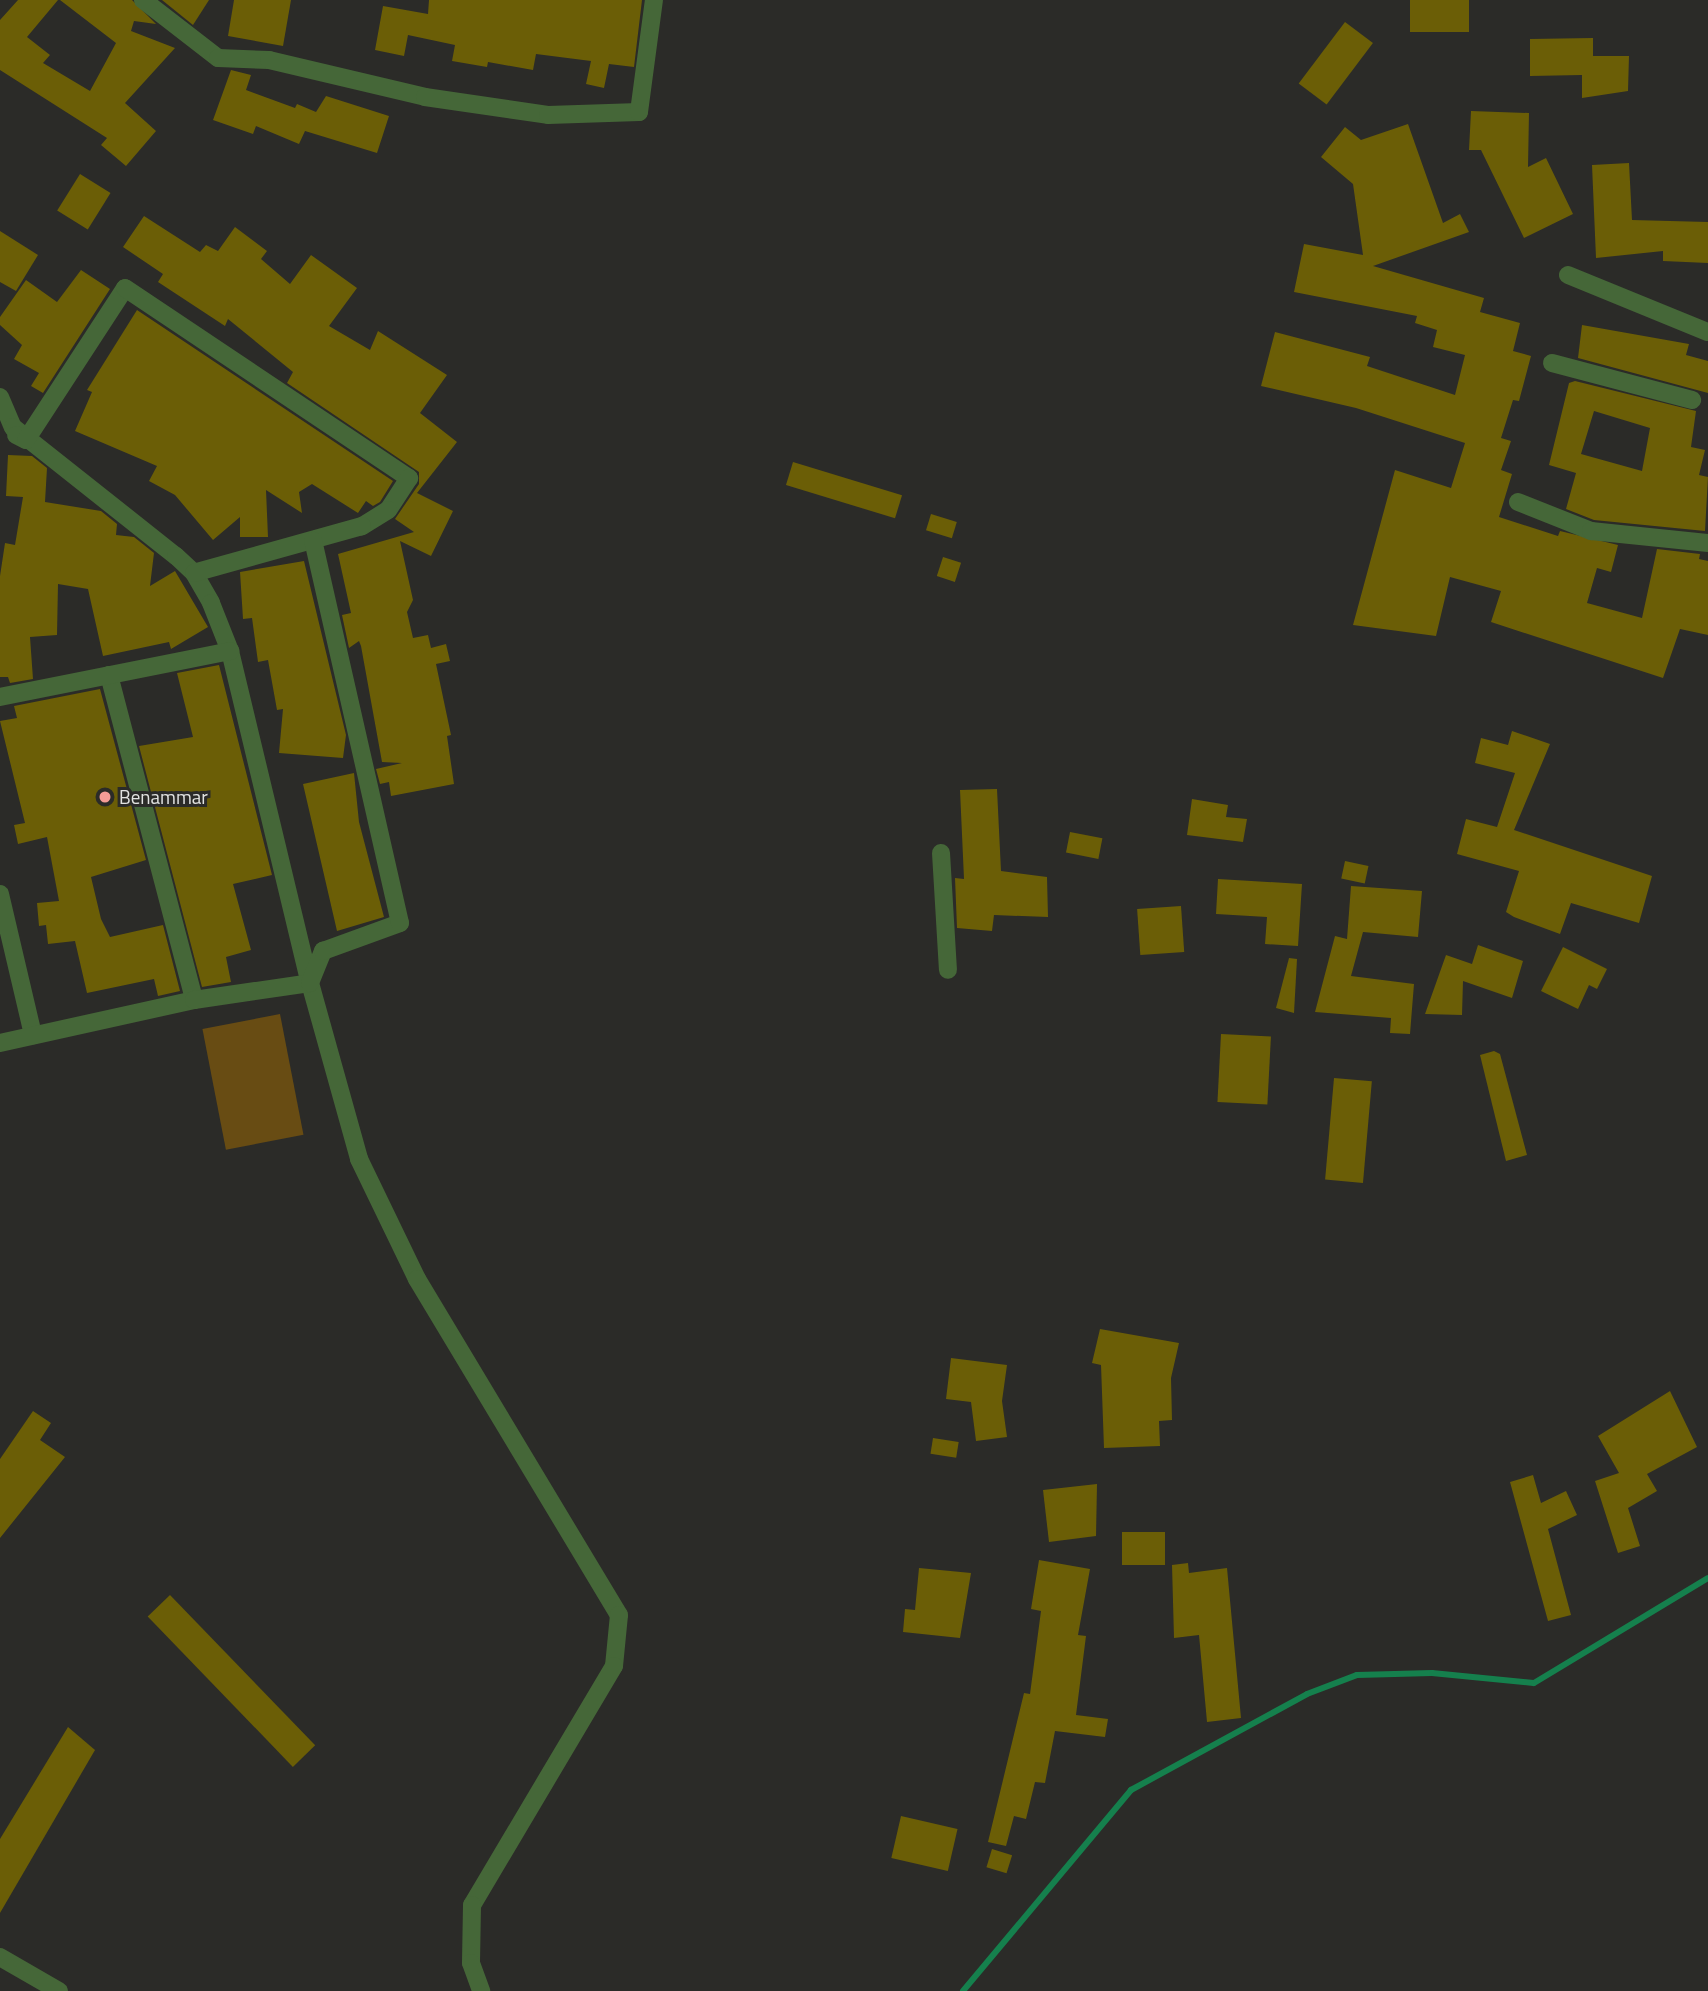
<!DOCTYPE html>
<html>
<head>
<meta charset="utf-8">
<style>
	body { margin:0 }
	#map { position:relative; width:1708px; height:1991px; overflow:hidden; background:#2b2b28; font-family:"Titillium Web",sans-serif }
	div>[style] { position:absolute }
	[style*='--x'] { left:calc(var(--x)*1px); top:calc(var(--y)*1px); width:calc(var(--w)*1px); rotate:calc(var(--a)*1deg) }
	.green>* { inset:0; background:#684c13; transform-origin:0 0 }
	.stream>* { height:6px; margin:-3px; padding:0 3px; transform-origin:3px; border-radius:3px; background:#15804d }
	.building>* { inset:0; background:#6b5e06; transform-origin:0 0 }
	.minor>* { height:18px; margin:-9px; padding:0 9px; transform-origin:9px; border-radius:9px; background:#456738 }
	.tertiary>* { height:18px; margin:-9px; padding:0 9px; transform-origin:9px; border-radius:9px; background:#456738 }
	.dots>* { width:19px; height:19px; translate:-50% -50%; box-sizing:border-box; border:4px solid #2b2b28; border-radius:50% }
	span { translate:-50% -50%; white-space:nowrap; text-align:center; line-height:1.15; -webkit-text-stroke:6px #2b2b28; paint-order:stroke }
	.poi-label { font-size:19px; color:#e2e3e1 }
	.left { translate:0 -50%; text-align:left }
</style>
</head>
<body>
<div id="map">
	<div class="green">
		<i style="left:280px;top:1014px;width:123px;height:79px;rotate:79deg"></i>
	</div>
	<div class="stream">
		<i style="--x:963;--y:1991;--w:262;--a:-50.1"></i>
		<i style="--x:1131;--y:1790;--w:200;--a:-28.6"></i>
		<i style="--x:1307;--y:1694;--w:53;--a:-20.8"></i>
		<i style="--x:1357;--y:1675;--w:75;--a:-1.5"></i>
		<i style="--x:1432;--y:1673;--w:102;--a:5.6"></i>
		<i style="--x:1534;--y:1683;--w:203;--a:-31.1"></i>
	</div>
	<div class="building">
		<i style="clip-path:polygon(18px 0,58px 0,27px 37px,50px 55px,43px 63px,90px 91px,116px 43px,60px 0,132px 0,156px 24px,134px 21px,131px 31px,175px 48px,125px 103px,156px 131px,126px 166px,101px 145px,107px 138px,0 70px,0 20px)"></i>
		<i style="clip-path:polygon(162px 0,209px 0,193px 25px)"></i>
		<i style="clip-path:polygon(234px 0,291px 0,283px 46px,228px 36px)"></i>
		<i style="clip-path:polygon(429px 0,642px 0,634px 67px,609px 64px,604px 88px,586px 84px,591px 61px,536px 54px,533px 70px,488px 62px,487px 67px,452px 61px,455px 45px,408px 35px,404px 56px,375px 50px,383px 6px,428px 14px)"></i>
		<i style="left:1410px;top:0;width:59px;height:32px"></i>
		<i style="left:1345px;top:22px;width:35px;height:77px;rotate:37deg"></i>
		<i style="clip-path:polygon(1593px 38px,1593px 56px,1629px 56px,1628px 91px,1582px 98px,1582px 75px,1530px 76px,1530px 39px)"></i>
		<i style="clip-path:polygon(231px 70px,251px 75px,246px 90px,295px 108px,297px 104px,316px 112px,326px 96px,389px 116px,377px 153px,305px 131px,299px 144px,256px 126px,253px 134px,213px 120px)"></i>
		<i style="clip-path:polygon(1471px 111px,1529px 113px,1528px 167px,1546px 158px,1573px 214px,1524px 238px,1481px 150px,1469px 150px)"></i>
		<i style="clip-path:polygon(1408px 124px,1443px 223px,1460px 214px,1469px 232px,1373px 266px,1484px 298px,1480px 312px,1520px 323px,1513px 351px,1531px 356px,1519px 401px,1513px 400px,1501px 438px,1511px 441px,1501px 470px,1512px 474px,1499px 517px,1558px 536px,1560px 531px,1618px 545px,1611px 572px,1597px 568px,1587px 603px,1642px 618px,1657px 549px,1700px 554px,1699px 559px,1708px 561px,1708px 635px,1680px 629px,1663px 678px,1491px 622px,1501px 591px,1450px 577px,1436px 636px,1353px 625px,1395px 470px,1451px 488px,1465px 443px,1356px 408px,1261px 386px,1275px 332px,1370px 357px,1367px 366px,1455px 395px,1465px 355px,1433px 347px,1437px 330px,1415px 323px,1417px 316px,1294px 292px,1304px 244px,1363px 255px,1353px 184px,1321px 157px,1345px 127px,1361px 140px)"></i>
		<i style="clip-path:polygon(1629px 163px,1632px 220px,1708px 222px,1708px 263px,1663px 261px,1663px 251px,1596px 258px,1592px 165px)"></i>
		<i style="left:80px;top:174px;width:36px;height:43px;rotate:32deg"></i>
		<i style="clip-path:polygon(144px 216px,200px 252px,206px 245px,218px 251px,235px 227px,267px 251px,261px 259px,290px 284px,311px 255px,357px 288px,329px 326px,370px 350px,378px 331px,447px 375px,420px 413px,457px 442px,417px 493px,453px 511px,431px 556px,400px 541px,413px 600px,407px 612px,413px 638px,428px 635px,431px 648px,446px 644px,450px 661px,436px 664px,451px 735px,447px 736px,454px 784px,391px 796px,389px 782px,380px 784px,376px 769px,402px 763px,382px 762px,361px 646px,359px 641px,349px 648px,342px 615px,351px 613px,338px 554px,414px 532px,395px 519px,419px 484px,419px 472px,287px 383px,293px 372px,228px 319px,225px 326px,158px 282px,163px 274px,123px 247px)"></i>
		<i style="clip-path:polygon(0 231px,38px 255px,16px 291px,0 282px)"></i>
		<i style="clip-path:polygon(81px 270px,110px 289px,43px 393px,31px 386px,39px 373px,14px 359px,22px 345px,0 325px,0 317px,26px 280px,57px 302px)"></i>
		<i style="clip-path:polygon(137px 310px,393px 481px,380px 502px,373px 506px,366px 501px,358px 513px,312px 484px,299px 492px,302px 513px,266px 490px,268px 537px,240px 537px,240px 517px,213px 540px,175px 495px,149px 481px,157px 466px,75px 431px,92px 392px,87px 390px)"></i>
		<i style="clip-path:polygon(1582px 325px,1689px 344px,1686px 355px,1708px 361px,1708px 393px,1578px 358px)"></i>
		<i style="clip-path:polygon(evenodd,1575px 381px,1696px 411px,1691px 447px,1705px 450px,1699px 475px,1708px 477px,1705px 531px,1594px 520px,1566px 509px,1576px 473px,1549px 465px,1569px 383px,1575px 381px,1594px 411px,1650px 428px,1642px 471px,1581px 454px,1594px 411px)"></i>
		<i style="clip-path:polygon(8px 455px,32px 456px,47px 468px,45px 502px,101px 511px,117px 524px,116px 535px,134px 537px,154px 553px,150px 586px,175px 571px,208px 627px,171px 649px,169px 642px,103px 656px,88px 589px,58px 584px,57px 635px,30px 637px,33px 679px,10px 683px,8px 677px,0 677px,0 576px,5px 543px,15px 545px,23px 497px,6px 496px)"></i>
		<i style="left:793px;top:462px;width:114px;height:24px;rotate:17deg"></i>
		<i style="left:931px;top:514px;width:27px;height:17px;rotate:17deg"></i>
		<i style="left:943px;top:557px;width:19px;height:20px;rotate:18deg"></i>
		<i style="clip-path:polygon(304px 561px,346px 735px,343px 758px,279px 753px,283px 709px,277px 710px,268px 660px,258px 662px,252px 618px,243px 619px,240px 572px)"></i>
		<i style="clip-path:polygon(219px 665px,272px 875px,233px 884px,251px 950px,226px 957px,231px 982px,202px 987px,139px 746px,193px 737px,177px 673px)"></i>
		<i style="clip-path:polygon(100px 689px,146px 860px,91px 877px,101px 919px,110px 937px,163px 925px,180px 991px,158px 996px,154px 979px,87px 993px,75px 941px,48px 944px,46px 925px,39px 926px,37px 903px,59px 901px,47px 837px,18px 844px,14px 825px,25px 823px,0 721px,17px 718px,14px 706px)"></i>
		<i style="clip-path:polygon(1512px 731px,1550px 744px,1514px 830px,1652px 876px,1639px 923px,1571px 903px,1560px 934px,1514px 917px,1506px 912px,1519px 871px,1457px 854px,1466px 819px,1497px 827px,1515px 773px,1475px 763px,1481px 738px,1508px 745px)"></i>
		<i style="clip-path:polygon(354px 773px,359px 822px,384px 917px,337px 931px,303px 784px)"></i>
		<i style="clip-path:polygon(997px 789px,1001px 871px,1047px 877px,1048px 917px,994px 915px,992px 931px,957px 928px,955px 878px,964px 879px,960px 790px)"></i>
		<i style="clip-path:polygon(1192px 799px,1228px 805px,1226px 817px,1247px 819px,1243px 842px,1187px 835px)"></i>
		<i style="left:1070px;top:832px;width:33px;height:21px;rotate:11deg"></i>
		<i style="left:1345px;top:861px;width:24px;height:18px;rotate:12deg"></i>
		<i style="clip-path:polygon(1218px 879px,1302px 884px,1298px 946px,1265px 944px,1267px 917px,1216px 914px)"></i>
		<i style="clip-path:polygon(1351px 886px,1422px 891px,1418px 937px,1363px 932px,1351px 976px,1414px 984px,1410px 1034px,1390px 1033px,1391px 1018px,1315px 1012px,1335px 936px,1347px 939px)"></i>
		<i style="left:1181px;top:906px;width:46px;height:44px;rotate:86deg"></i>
		<i style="clip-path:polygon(1478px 945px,1523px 961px,1512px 998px,1463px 981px,1462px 1015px,1425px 1014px,1446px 955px,1472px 964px)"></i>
		<i style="clip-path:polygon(1563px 947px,1607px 969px,1597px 989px,1589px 985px,1578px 1009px,1541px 991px)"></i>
		<i style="clip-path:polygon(1289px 958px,1297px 959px,1294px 1013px,1276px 1008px)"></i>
		<i style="left:1221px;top:1034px;width:50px;height:68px;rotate:3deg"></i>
		<i style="clip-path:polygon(1494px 1051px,1500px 1054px,1527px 1155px,1506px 1161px,1480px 1055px)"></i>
		<i style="left:1334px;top:1078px;width:38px;height:102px;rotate:5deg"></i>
		<i style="clip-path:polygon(1100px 1329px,1179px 1343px,1171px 1378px,1172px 1420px,1159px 1421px,1160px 1446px,1104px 1448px,1101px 1365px,1092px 1363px)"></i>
		<i style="clip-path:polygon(951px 1358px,1007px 1365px,1002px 1401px,1007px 1437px,976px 1441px,971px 1402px,946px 1399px)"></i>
		<i style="clip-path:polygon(1670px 1391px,1697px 1447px,1647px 1474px,1657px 1491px,1628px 1508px,1640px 1546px,1618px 1553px,1595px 1481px,1619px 1473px,1598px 1436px)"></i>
		<i style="clip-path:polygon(33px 1411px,51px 1423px,40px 1440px,65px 1457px,0 1538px,0 1459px)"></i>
		<i style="left:933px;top:1438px;width:26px;height:16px;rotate:9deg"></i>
		<i style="clip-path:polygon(1533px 1475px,1541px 1503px,1566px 1491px,1577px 1515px,1548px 1529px,1571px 1615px,1548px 1621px,1510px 1482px)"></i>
		<i style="clip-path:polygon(1097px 1484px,1096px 1536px,1049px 1542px,1043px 1490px)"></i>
		<i style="left:1122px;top:1532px;width:43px;height:33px"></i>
		<i style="clip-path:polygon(1039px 1560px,1090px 1569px,1078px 1635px,1086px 1636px,1076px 1715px,1108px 1719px,1105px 1737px,1055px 1731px,1045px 1783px,1035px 1782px,1026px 1819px,1014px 1816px,1006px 1846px,988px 1842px,1024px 1693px,1030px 1694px,1041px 1611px,1031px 1609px)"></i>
		<i style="clip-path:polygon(1188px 1563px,1189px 1573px,1227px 1568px,1241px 1718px,1207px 1722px,1199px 1635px,1174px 1638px,1172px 1565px)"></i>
		<i style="clip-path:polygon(919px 1568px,971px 1573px,960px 1638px,903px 1632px,905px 1609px,915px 1610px)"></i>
		<i style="left:170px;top:1595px;width:209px;height:31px;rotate:46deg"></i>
		<i style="clip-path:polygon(68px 1727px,95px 1750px,0 1913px,0 1839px)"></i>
		<i style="left:901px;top:1816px;width:58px;height:43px;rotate:13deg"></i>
		<i style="left:992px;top:1849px;width:21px;height:19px;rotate:17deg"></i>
	</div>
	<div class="minor">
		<i style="--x:143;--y:0;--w:95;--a:37.7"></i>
		<i style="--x:218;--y:58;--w:51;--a:2.2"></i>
		<i style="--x:269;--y:60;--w:160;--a:13.3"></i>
		<i style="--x:425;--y:97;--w:124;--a:8.3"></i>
		<i style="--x:548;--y:115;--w:91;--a:-1.9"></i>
		<i style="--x:639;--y:112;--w:113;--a:-82.4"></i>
		<i style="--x:1568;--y:275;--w:151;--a:22.2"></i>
		<i style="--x:1552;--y:363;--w:145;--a:14.8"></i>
		<i style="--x:0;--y:397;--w:33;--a:67"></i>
		<i style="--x:13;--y:427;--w:208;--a:38.4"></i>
		<i style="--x:176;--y:556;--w:25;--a:43"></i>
		<i style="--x:194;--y:573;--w:34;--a:60"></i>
		<i style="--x:211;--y:603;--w:52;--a:68.4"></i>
		<i style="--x:230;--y:651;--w:342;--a:76.5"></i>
		<i style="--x:310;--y:983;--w:183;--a:74.4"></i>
		<i style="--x:359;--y:1159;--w:133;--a:64.2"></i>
		<i style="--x:417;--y:1279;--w:392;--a:59"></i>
		<i style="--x:619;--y:1615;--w:51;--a:95.6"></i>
		<i style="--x:614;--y:1666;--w:278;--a:120.7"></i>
		<i style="--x:472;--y:1905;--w:58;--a:91"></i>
		<i style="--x:471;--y:1963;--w:30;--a:70"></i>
		<i style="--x:16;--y:435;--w:11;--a:27"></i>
		<i style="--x:26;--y:440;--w:181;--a:-56.9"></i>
		<i style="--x:125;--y:288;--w:342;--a:33.8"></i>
		<i style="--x:409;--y:478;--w:38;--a:123"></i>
		<i style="--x:388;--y:510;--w:31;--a:148"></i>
		<i style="--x:362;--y:526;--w:174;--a:164.4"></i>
		<i style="--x:1518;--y:502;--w:79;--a:21.7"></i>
		<i style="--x:1591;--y:531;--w:118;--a:5.9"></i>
		<i style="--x:109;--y:675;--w:336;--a:75.3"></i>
		<i style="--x:0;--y:697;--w:235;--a:-11.3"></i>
		<i style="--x:941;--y:853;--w:117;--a:86.6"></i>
		<i style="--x:0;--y:894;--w:145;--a:76.8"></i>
		<i style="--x:0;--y:1043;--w:199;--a:-12.5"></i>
		<i style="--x:194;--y:1000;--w:117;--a:-8.3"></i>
		<i style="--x:310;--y:983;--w:35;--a:-68"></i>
		<i style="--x:323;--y:951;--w:82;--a:-20"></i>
		<i style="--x:400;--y:923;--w:392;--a:-102.8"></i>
	</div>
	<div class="tertiary">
		<i style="--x:0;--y:1957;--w:68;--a:30"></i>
	</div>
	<div class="dots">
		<i style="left:105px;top:797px;background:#f59c96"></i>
	</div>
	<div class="poi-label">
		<span class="left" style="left:119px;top:797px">Benammar</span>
	</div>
</div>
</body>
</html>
